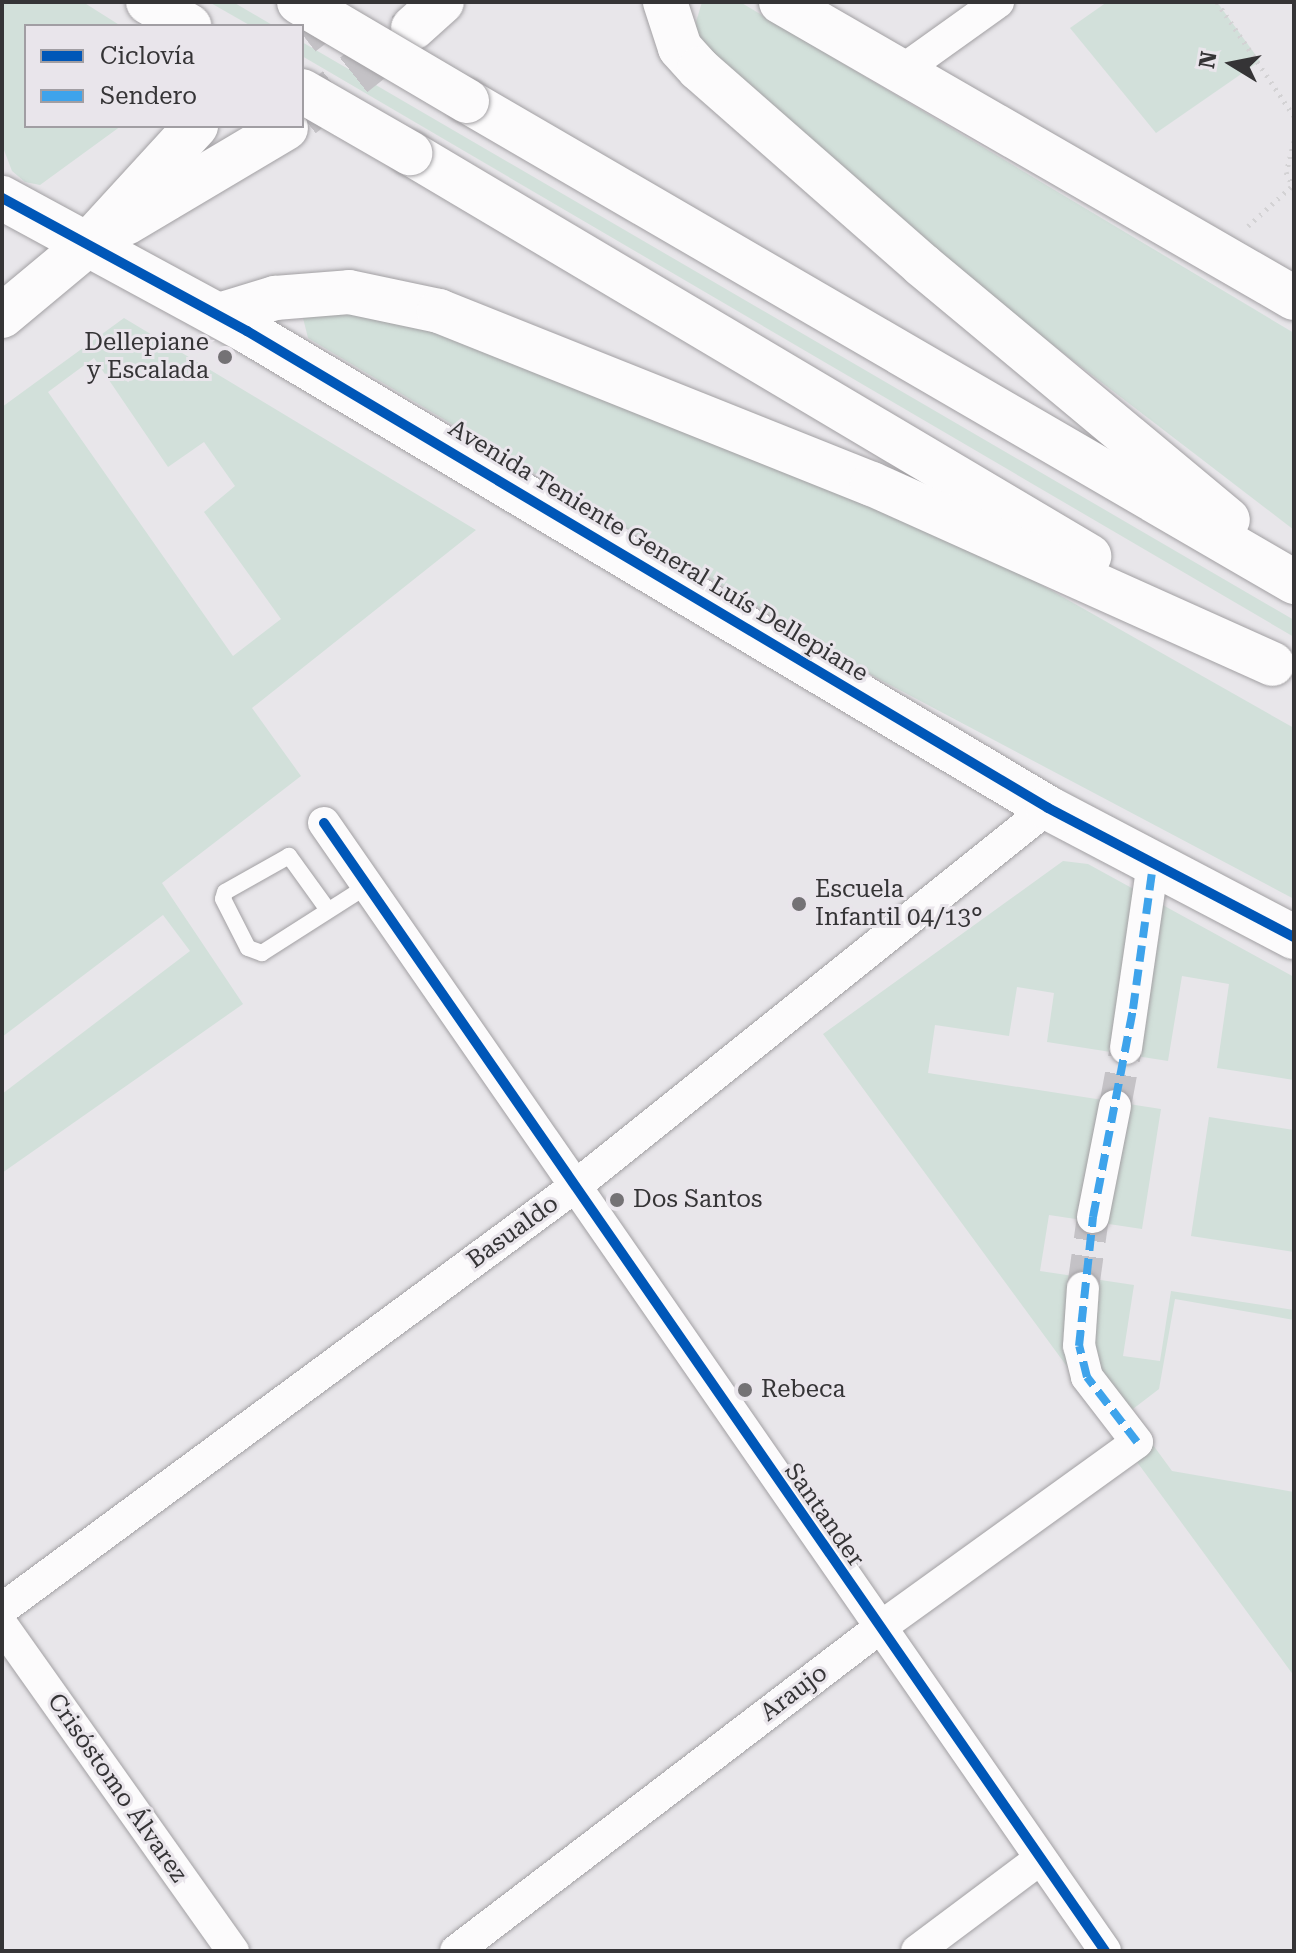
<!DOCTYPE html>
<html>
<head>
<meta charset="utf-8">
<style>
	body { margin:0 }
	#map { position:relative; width:1296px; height:1953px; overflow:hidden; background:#e8e6ea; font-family:"Roboto Serif",serif }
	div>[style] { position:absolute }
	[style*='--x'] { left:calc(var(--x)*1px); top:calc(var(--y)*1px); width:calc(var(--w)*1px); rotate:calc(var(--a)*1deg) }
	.green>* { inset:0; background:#d2e0da }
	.street-tunnel>* { height:32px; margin-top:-16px; transform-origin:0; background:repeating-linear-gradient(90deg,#c4c2c6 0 32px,transparent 0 48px) }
	.secondary-tunnel>* { height:44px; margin-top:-22px; transform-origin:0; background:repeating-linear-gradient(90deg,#c4c2c6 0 44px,transparent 0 66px) }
	.path>* { height:5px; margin-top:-2.5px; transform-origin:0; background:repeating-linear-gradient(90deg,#d3d2d4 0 2px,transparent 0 8px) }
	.roads { filter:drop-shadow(0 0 2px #a2a0a3) drop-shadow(0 0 2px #a2a0a3) }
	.lane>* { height:16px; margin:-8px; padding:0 8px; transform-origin:8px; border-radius:8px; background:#fcfbfc }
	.street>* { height:32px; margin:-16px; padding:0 16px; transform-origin:16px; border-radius:16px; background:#fcfbfc }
	.secondary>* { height:44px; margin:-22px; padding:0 22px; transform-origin:22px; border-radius:22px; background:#fcfbfc }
	.highway>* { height:44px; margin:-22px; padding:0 22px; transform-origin:22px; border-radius:22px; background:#fcfbfc }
	.bridges { filter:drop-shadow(0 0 2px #a2a0a3) drop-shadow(0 0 2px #a2a0a3) }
	.highway-bridge>* { height:44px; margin:-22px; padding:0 22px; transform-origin:22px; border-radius:22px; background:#fcfbfc }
	.quiet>* { height:8px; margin-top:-4px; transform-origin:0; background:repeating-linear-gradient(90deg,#3ea3eb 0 16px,transparent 0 24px) }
	.cycleway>* { height:10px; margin:-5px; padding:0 5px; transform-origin:5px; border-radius:5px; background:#0057b8 }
	.dots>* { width:22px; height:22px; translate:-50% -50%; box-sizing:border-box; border:4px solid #e9e5eb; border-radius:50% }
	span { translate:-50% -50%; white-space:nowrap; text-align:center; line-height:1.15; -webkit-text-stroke:6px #e9e5eb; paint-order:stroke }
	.poi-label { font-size:24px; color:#353436 }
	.right { translate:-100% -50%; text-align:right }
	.left { translate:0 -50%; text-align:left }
	.street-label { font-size:24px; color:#353436 }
	.frame { position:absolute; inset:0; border:4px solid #353436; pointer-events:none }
	.legend { position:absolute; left:24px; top:24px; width:280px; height:104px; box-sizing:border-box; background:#e9e5eb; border:2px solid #a19ea3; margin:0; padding:10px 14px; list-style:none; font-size:24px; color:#353436 }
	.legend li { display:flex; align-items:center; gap:16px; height:40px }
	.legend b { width:40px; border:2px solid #a19ea3 }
	.north { position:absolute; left:1192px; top:24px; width:80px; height:80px; -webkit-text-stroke:6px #e9e5eb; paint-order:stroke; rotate:280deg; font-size:22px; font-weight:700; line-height:32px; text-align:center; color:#353436 }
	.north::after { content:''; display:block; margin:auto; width:28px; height:36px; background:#353436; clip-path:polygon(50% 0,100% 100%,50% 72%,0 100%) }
</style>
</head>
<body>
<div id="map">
	<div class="green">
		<i style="clip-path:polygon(2px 2px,83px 2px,121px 26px,26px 26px,26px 126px,121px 126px,40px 185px,25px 182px,12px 171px,4px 150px)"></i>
		<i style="clip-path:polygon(209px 2px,233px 2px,274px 26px,251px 26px)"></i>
		<i style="clip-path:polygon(702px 2px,740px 2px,1294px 333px,1294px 530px,1006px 309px,709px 57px,693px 32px)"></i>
		<i style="clip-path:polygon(1107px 2px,1217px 2px,1260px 61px,1156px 133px,1070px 28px)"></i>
		<i style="clip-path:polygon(302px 42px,1294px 620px,1294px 637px,302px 56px)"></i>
		<i style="clip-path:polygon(367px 300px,978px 549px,1294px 728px,1294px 899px,877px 678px,308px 338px,301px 310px)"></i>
		<i style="clip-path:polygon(evenodd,124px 318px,476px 530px,252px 708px,301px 776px,162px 883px,243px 1004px,2px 1173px,2px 1094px,190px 951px,163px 915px,2px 1037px,2px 407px,124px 318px,94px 358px,168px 467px,204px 442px,235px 486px,204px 512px,281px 619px,233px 656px,48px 392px,94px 358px)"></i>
		<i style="clip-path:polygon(1063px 861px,1088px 864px,1294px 977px,1294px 1080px,1217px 1068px,1229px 984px,1182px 976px,1168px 1061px,1047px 1042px,1054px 993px,1017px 987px,1009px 1036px,935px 1025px,928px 1073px,1161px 1109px,1142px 1229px,1049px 1215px,1040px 1271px,1134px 1285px,1123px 1356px,1160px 1361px,1171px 1291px,1294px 1310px,1294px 1320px,1175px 1299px,1159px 1389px,1129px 1412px,1172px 1471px,1294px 1492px,1294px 1676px,823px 1034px)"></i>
		<i style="clip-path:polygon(1209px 1117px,1294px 1130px,1294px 1252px,1191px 1236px)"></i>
	</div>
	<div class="street-tunnel">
		<i style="--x:1115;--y:1106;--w:59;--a:-79.3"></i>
		<i style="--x:1083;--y:1288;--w:72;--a:-82"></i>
	</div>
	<div class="secondary-tunnel">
		<i style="--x:302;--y:34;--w:53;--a:-37.3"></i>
		<i style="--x:302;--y:116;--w:138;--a:-38.5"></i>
	</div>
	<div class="path">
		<i style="--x:1217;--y:2;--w:138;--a:56"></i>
		<i style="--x:1294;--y:141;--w:32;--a:104"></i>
		<i style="--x:1286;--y:172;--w:19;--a:65"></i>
		<i style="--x:1248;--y:226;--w:59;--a:-42.3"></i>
	</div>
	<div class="roads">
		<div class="lane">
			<i style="--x:328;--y:910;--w:67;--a:-125.8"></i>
			<i style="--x:289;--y:856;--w:73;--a:150.6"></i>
			<i style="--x:225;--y:892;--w:7;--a:106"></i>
			<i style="--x:223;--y:899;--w:55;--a:63"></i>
			<i style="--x:248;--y:948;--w:15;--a:20"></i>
			<i style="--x:262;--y:953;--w:125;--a:-32.5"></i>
		</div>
		<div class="street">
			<i style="--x:903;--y:70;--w:117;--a:-35.6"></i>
			<i style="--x:324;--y:823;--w:1372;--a:55.3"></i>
			<i style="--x:1126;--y:1048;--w:186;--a:-81.7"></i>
			<i style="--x:1093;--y:1217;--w:113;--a:-78.8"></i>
			<i style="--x:2;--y:1609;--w:709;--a:-36.4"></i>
			<i style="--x:573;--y:1188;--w:608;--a:-38.66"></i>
			<i style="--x:2;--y:1625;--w:400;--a:54.7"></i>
			<i style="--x:456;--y:1951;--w:531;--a:-37.34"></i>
			<i style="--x:878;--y:1629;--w:319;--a:-35.8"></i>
			<i style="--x:1137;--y:1442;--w:82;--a:-127.6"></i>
			<i style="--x:1087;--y:1377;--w:32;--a:-104"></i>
			<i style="--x:1079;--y:1346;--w:58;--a:-86.1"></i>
			<i style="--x:917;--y:1951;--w:154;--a:-36.8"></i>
		</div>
		<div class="secondary">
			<i style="--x:781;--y:2;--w:592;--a:29.98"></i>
			<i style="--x:413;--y:28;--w:39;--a:-42"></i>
			<i style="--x:2;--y:198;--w:279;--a:28.5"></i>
			<i style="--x:247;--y:331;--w:932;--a:30.77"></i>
			<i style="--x:1048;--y:808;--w:278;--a:27.7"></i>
			<i style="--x:126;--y:223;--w:186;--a:-30.7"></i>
			<i style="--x:2;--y:316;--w:109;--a:-39.8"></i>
			<i style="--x:86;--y:246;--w:163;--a:-47.5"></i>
		</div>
		<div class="highway">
			<i style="--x:148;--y:2;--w:48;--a:30.3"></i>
			<i style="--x:665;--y:2;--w:48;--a:71.9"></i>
			<i style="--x:680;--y:48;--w:28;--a:48"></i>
			<i style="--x:699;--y:69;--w:297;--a:41.3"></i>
			<i style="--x:922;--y:265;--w:398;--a:39.8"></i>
			<i style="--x:467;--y:101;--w:957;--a:30.18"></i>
			<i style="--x:410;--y:153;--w:790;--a:30.69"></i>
			<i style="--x:219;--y:315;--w:59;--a:-16.9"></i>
			<i style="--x:275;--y:298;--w:74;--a:-4.6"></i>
			<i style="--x:349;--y:292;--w:92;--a:11.9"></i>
			<i style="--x:439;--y:311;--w:466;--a:21.8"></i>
			<i style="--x:872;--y:484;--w:439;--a:24.2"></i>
		</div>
	</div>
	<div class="bridges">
		<div class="highway-bridge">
			<i style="--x:299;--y:2;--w:195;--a:30.5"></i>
			<i style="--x:302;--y:91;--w:125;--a:29.9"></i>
		</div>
	</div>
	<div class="quiet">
		<i style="--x:1137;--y:1442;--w:82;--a:-127.6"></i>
		<i style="--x:1087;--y:1377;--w:32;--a:-104"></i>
		<i style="--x:1079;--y:1346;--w:130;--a:-83.8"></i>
		<i style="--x:1093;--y:1217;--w:212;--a:-79.1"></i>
		<i style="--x:1133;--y:1009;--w:146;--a:-82.1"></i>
	</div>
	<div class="cycleway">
		<i style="--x:2;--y:198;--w:279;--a:28.5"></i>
		<i style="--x:247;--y:331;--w:932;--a:30.77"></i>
		<i style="--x:1048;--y:808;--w:278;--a:27.7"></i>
		<i style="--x:324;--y:823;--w:1372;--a:55.3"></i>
	</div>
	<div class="dots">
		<i style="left:225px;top:357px;background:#747275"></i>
		<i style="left:799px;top:904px;background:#747275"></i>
		<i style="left:617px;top:1200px;background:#747275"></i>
		<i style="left:745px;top:1390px;background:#747275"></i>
	</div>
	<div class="poi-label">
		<span class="right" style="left:209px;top:357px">Dellepiane<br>y Escalada</span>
		<span class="left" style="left:815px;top:904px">Escuela<br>Infantil 04/13°</span>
		<span class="left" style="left:633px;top:1200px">Dos Santos</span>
		<span class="left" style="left:761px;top:1390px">Rebeca</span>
	</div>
	<div class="street-label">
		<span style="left:658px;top:551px;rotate:31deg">Avenida Teniente General Luís Dellepiane</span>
		<span style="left:513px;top:1232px;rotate:-36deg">Basualdo</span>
		<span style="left:824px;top:1515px;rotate:55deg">Santander</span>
		<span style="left:794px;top:1693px;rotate:-37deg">Araujo</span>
		<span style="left:117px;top:1788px;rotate:55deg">Crisóstomo Álvarez</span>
	</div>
	<div class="frame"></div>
	<ul class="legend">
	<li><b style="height:10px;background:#0057b8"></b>Ciclovía</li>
	<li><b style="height:10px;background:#3ea3eb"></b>Sendero</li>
	</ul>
	<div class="north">N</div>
</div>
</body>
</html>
